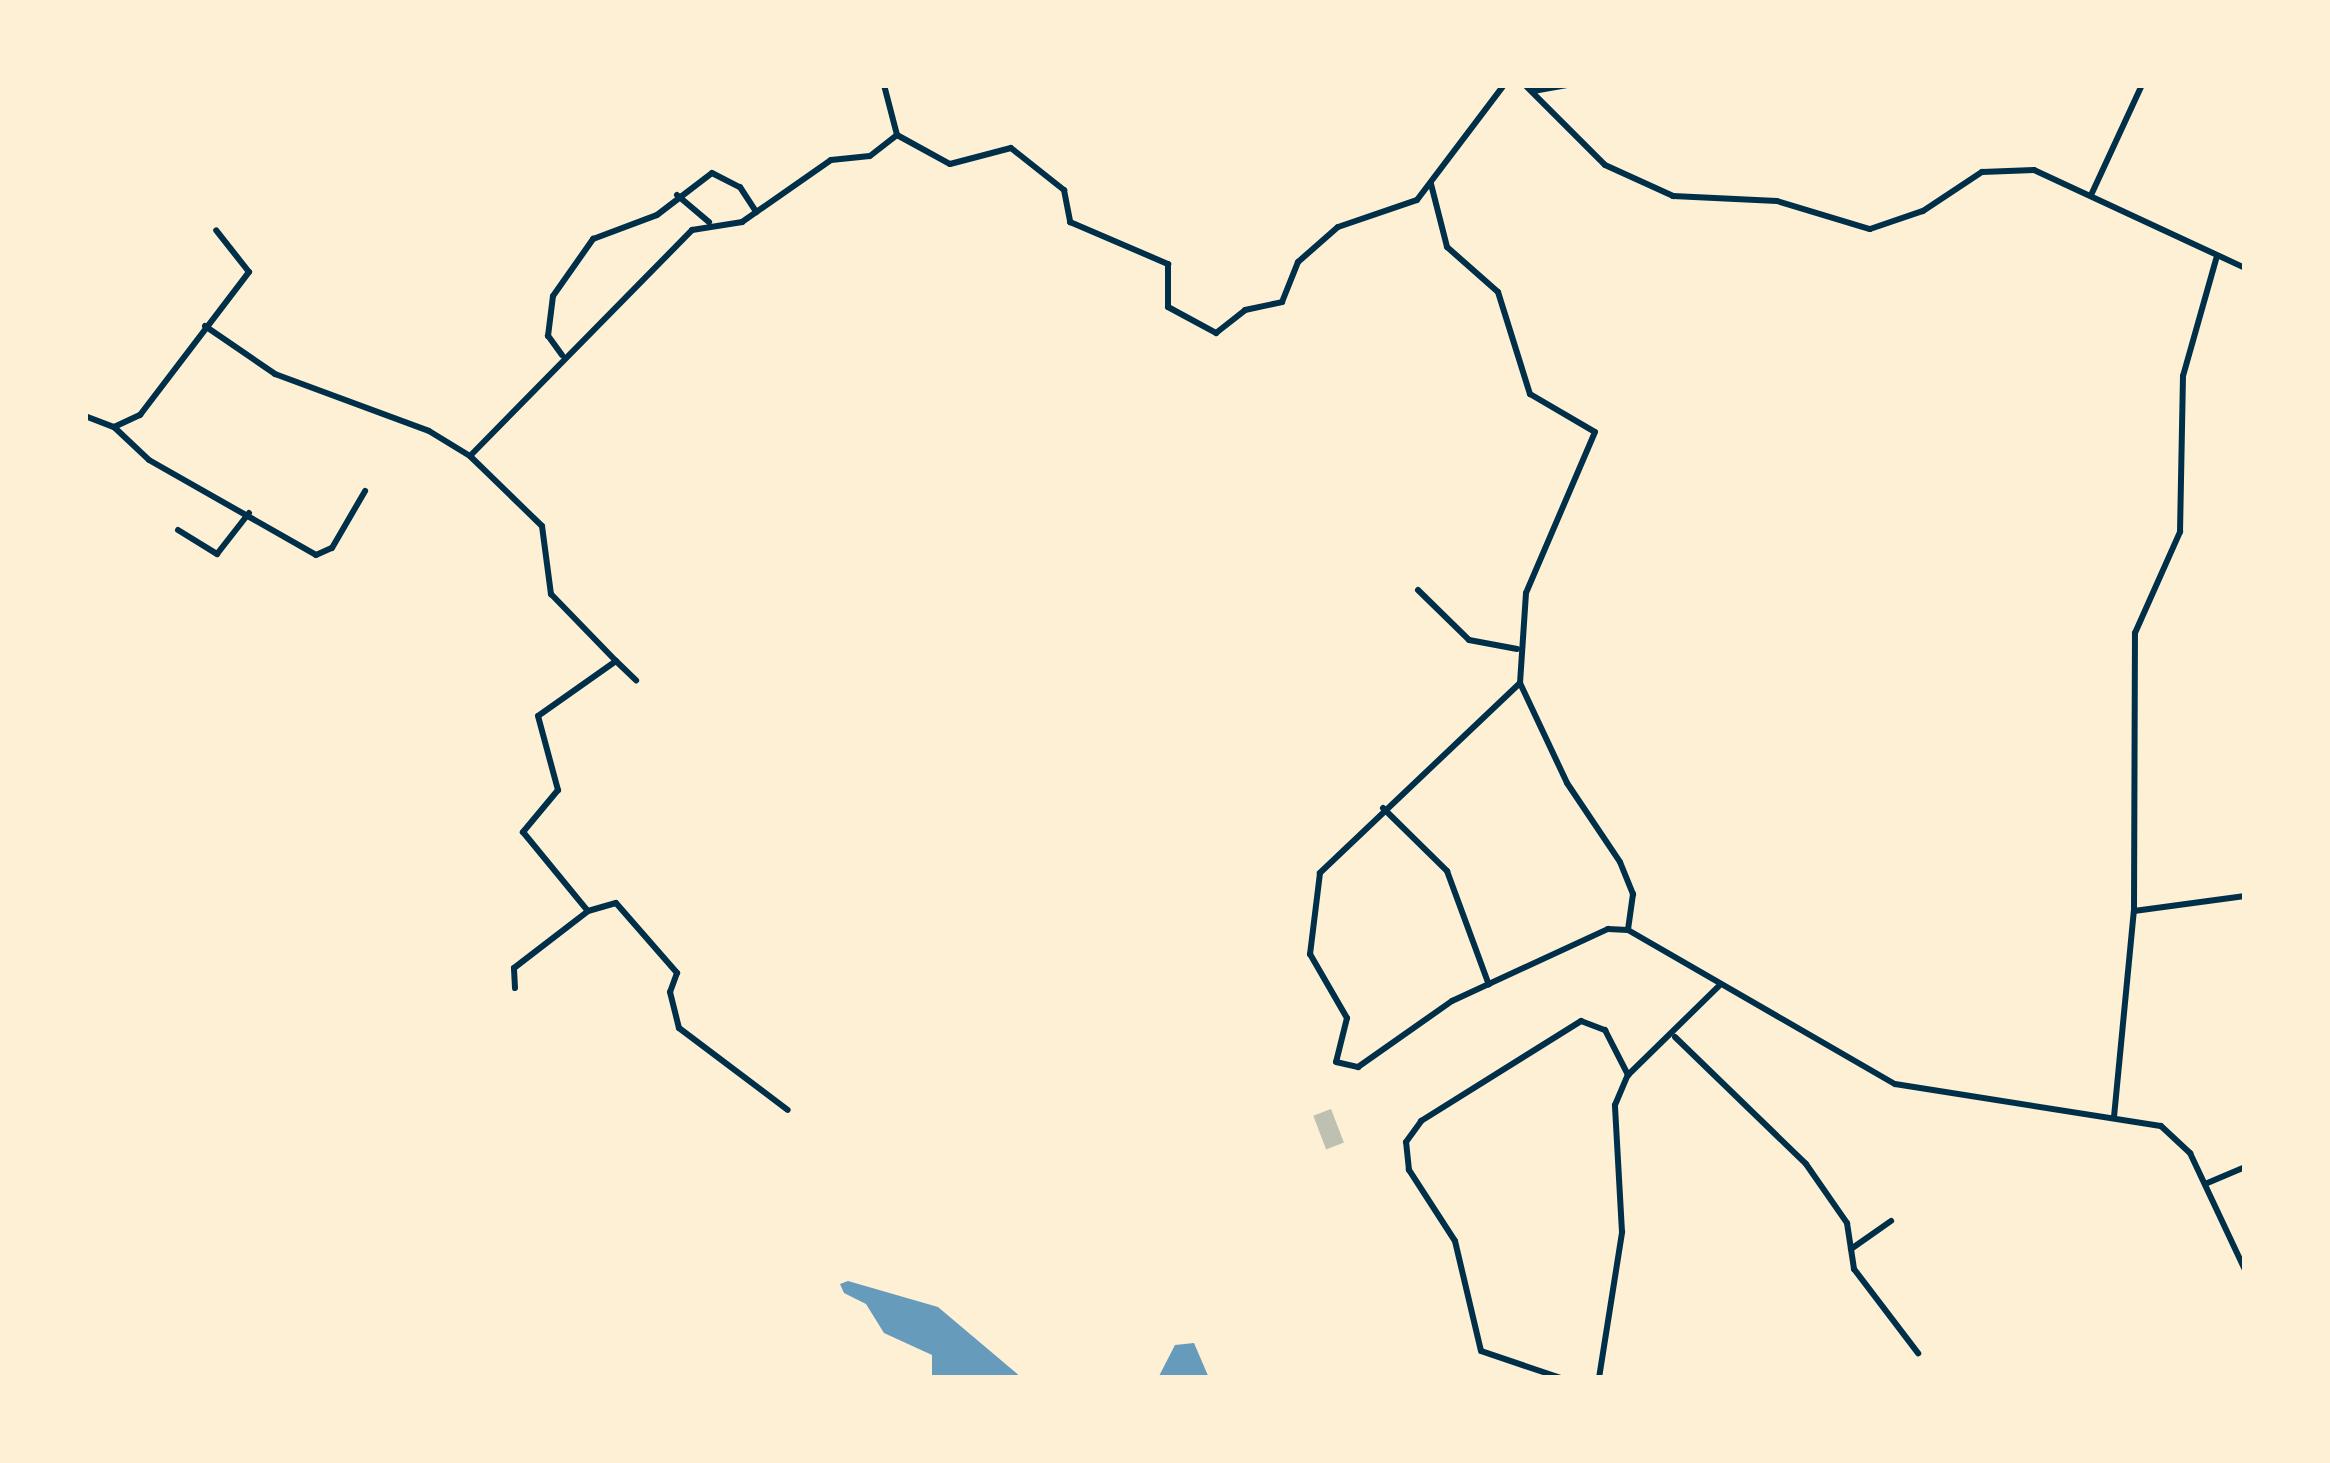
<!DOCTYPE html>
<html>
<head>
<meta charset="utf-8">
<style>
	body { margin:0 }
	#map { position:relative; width:2330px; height:1463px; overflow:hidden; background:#fdf0d5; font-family:Barlow,sans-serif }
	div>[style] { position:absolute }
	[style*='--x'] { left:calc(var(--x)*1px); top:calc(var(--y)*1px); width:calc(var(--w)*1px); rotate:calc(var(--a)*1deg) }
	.water>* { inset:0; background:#669bbc }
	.building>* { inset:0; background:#bec0b2; transform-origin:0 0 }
	.minor>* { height:6px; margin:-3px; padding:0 3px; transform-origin:3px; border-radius:3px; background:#003049 }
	span { translate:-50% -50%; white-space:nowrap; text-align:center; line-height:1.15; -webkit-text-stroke:8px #fdf0d5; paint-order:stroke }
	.frame { position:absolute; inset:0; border:88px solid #fdf0d5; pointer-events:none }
</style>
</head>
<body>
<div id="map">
	<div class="water">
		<i style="clip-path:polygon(848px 1281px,938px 1307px,1022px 1378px,932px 1378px,932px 1355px,884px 1333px,866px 1304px,844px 1293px,840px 1284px)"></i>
		<i style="clip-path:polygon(1194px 1343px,1209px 1378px,1158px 1378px,1175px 1345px)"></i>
	</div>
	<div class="building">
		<i style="left:1331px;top:1109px;width:36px;height:19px;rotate:69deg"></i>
	</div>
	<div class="minor">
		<i style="--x:884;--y:85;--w:52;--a:75.4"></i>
		<i style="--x:897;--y:135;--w:60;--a:28.7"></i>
		<i style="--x:950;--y:164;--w:63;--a:-14.7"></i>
		<i style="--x:1011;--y:148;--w:68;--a:38.4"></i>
		<i style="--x:1064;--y:190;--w:33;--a:79"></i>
		<i style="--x:1070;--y:222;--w:107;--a:23.2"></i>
		<i style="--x:1168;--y:264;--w:43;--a:90"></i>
		<i style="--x:1168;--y:307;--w:55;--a:28.4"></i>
		<i style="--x:1216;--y:333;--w:37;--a:-38"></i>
		<i style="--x:1245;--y:310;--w:38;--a:-12"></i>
		<i style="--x:1282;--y:302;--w:43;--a:-68.2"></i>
		<i style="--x:1298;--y:262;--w:53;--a:-41.2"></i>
		<i style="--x:1338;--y:227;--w:83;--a:-18.9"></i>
		<i style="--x:1417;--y:200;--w:144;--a:-52.9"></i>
		<i style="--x:1525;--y:85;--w:113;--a:45"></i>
		<i style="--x:1605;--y:165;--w:75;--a:24.5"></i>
		<i style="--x:1673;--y:196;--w:104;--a:2.8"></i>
		<i style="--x:1777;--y:201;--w:97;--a:16.8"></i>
		<i style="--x:1870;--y:229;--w:56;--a:-18.8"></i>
		<i style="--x:1923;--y:211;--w:71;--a:-33.5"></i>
		<i style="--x:1982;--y:172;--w:52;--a:-2.2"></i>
		<i style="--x:2034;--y:170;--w:233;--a:24.9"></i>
		<i style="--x:1533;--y:91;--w:36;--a:-10"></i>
		<i style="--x:1431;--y:184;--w:65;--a:75.7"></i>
		<i style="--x:1447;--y:247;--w:68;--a:41.4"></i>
		<i style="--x:1498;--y:292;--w:107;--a:72.6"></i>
		<i style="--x:1530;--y:394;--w:75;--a:30.3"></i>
		<i style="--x:1595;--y:432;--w:175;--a:113.2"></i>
		<i style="--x:1526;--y:593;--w:90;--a:93.8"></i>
		<i style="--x:1520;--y:683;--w:276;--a:136.5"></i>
		<i style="--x:1320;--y:873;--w:82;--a:97"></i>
		<i style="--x:1310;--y:954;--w:74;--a:60"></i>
		<i style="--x:1347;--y:1018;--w:45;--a:104"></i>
		<i style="--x:1336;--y:1062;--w:23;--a:13"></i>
		<i style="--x:1358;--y:1067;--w:115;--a:-35.1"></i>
		<i style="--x:1452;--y:1001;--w:172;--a:-24.8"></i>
		<i style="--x:1608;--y:929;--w:20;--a:3"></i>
		<i style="--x:1628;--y:930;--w:308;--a:30"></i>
		<i style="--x:1895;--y:1084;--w:269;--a:9"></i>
		<i style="--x:2161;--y:1126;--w:40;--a:43"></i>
		<i style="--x:2190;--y:1153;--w:129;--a:64.8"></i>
		<i style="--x:2092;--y:193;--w:119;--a:-65.2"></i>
		<i style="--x:677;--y:195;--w:42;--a:40.2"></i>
		<i style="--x:205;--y:326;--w:85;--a:34.4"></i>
		<i style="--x:275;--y:374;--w:164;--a:20.3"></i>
		<i style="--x:429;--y:431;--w:48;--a:31.4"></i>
		<i style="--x:470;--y:456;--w:317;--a:-45.5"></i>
		<i style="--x:692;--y:230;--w:51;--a:-9.1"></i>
		<i style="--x:742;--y:222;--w:108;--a:-34.9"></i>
		<i style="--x:831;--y:160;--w:39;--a:-6"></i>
		<i style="--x:870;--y:156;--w:34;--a:-38"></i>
		<i style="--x:562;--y:355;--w:24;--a:-126"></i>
		<i style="--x:548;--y:336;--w:40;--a:-82.9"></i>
		<i style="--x:553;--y:296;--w:70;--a:-54.9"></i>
		<i style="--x:593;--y:239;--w:68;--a:-20.6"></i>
		<i style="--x:657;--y:215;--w:69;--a:-37.4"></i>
		<i style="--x:712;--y:173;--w:31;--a:27"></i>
		<i style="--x:740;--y:187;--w:30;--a:57"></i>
		<i style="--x:85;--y:416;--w:31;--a:21"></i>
		<i style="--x:114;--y:427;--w:29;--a:-25"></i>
		<i style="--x:140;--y:415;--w:180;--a:-52.7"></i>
		<i style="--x:249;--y:272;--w:53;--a:-128.2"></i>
		<i style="--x:114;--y:427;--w:48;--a:43.3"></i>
		<i style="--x:149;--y:460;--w:192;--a:29.6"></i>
		<i style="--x:316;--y:555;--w:17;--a:-24"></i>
		<i style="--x:332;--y:548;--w:66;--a:-59.9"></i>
		<i style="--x:471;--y:457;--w:99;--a:44.2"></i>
		<i style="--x:542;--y:526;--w:69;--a:82.5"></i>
		<i style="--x:551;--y:594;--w:93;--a:45.9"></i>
		<i style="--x:616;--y:661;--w:95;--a:144.8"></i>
		<i style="--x:538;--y:716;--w:77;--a:74.9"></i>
		<i style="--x:558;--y:790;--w:55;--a:129.8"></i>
		<i style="--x:523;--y:832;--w:102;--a:50.6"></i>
		<i style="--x:178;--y:530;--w:46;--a:31.6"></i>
		<i style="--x:217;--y:554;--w:52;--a:-52"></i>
		<i style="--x:1418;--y:590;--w:71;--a:44.4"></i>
		<i style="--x:1469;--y:640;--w:49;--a:10.6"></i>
		<i style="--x:616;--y:661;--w:28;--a:44"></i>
		<i style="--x:1520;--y:683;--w:110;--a:64.8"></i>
		<i style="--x:1567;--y:783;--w:95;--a:56.1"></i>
		<i style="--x:1620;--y:862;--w:35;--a:68"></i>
		<i style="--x:1633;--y:894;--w:36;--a:98"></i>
		<i style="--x:1383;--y:808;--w:90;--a:44.5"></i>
		<i style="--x:1447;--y:871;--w:121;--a:69.8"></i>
		<i style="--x:2134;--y:911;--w:112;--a:-7.7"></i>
		<i style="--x:515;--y:988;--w:20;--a:-93"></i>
		<i style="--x:514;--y:968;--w:93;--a:-37.6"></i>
		<i style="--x:588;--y:911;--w:29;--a:-16"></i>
		<i style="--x:616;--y:903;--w:93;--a:48.9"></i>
		<i style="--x:677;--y:973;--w:20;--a:110"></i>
		<i style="--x:670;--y:992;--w:37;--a:76"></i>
		<i style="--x:679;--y:1028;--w:136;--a:37"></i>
		<i style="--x:1675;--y:1037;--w:182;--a:44.1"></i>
		<i style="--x:1806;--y:1164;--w:72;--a:55.2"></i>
		<i style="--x:1847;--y:1223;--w:47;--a:81.3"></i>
		<i style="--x:1854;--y:1269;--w:106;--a:52.7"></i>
		<i style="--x:2114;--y:1117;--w:207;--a:-84.5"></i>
		<i style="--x:2134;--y:911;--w:278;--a:-89.8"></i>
		<i style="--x:2135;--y:633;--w:111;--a:-66"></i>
		<i style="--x:2180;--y:532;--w:156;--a:-88.9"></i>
		<i style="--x:2183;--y:376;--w:122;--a:-74.2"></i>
		<i style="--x:2205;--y:1184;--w:43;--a:-23"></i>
		<i style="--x:1851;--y:1249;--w:49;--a:-35"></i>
		<i style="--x:1561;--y:1378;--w:84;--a:-161.4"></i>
		<i style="--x:1481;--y:1351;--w:113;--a:-103.3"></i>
		<i style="--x:1455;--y:1241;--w:85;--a:-122.9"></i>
		<i style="--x:1409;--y:1170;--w:28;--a:-96"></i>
		<i style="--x:1406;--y:1142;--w:26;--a:-54"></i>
		<i style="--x:1421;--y:1121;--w:189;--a:-32"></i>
		<i style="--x:1581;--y:1021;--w:26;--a:21"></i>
		<i style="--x:1605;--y:1030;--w:51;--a:62.9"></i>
		<i style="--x:1599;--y:1378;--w:148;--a:-81"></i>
		<i style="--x:1622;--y:1232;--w:127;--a:-93.2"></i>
		<i style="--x:1615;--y:1105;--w:33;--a:-67"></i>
		<i style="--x:1628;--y:1075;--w:127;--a:-44.4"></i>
	</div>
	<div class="frame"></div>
</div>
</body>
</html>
